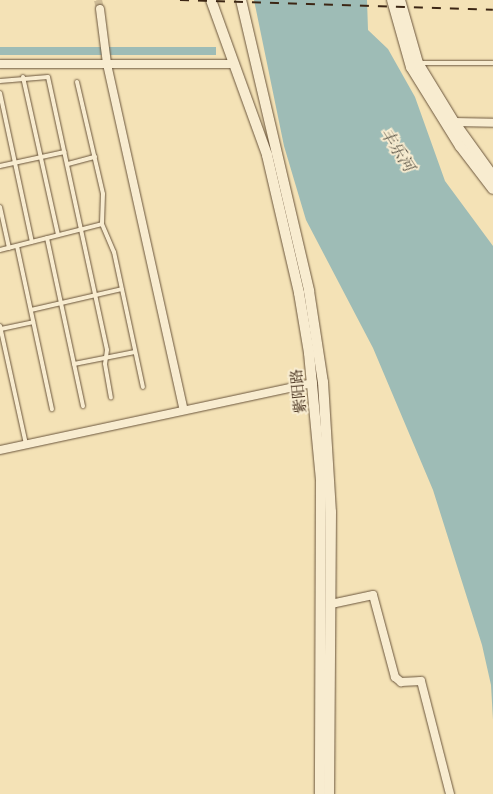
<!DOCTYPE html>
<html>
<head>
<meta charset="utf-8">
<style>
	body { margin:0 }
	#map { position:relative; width:493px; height:794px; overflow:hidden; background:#f4e2b6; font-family:"IM FELL Great Primer","Noto Serif SC",serif }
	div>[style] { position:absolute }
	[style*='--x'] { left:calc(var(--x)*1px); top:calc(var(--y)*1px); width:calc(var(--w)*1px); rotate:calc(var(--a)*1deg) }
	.water>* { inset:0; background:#9ebcb6; transform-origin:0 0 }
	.street-tunnel>* { height:8px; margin-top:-4px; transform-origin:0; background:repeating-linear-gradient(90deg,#cfbc96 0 8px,transparent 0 12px) }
	.roads { filter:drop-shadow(0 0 1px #6a553c) drop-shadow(0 0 1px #6a553c) }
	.lane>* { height:4px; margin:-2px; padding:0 2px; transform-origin:2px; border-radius:2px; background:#f8ecd0 }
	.street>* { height:8px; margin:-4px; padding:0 4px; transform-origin:4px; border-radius:4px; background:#f8ecd0 }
	.secondary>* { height:10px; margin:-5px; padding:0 5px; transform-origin:5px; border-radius:5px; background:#f8ecd0 }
	.rail>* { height:2px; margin-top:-1px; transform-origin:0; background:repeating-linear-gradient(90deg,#3c2614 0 9px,transparent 0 18px) }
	span { translate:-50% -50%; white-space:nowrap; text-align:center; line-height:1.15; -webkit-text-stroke:4px #f8ecd0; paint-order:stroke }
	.street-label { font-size:15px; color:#3c2614 }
	.water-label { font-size:16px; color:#595345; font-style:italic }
</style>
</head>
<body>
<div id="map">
	<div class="water">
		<i style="clip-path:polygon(254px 0,367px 0,368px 30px,388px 49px,415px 97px,445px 181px,493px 246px,493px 720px,491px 685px,482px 645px,433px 490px,373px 348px,306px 220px,284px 146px)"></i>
		<i style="left:0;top:47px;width:216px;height:8px"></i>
	</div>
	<div class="street-tunnel">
		<i style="--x:98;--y:0;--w:9;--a:77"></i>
	</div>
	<div class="roads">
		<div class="lane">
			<i style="--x:420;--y:63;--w:73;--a:0"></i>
			<i style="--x:23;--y:77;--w:162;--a:77.5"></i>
			<i style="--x:0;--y:81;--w:48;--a:-4.8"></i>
			<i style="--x:48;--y:77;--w:279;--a:77.8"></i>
			<i style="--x:107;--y:350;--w:14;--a:98"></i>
			<i style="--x:105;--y:364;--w:34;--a:80"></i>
			<i style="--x:77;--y:82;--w:115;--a:76.9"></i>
			<i style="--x:103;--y:194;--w:30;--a:92"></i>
			<i style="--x:102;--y:224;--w:30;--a:67"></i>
			<i style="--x:114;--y:252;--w:138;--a:77.9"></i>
			<i style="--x:0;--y:93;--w:152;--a:77.9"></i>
			<i style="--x:68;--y:164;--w:28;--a:-15"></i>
			<i style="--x:0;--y:166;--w:66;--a:-12.2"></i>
			<i style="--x:0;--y:207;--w:42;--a:77.6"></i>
			<i style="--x:47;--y:238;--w:172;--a:77.9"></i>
			<i style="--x:17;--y:246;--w:167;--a:77.9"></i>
			<i style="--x:0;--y:250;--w:105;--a:-14.3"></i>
			<i style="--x:31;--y:310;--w:93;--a:-13"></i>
			<i style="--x:0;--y:326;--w:121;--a:77.6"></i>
			<i style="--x:1;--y:329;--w:33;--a:-12"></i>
			<i style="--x:74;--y:364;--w:62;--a:-11.1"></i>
		</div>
		<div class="street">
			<i style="--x:100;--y:9;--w:55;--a:82.7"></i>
			<i style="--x:107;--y:64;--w:354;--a:77.5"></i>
			<i style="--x:0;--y:64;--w:232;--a:0"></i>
			<i style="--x:454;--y:122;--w:39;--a:1"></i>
			<i style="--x:0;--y:450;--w:320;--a:-12.1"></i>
			<i style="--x:331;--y:604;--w:43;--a:-12.1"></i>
			<i style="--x:373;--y:595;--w:85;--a:75"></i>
			<i style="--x:395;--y:677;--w:8;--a:40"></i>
			<i style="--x:401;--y:682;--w:20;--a:-3"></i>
			<i style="--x:421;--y:681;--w:117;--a:75.6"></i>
		</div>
		<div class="secondary">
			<i style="--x:211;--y:0;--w:165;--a:70.1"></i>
			<i style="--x:267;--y:155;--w:142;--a:76.9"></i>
			<i style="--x:299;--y:293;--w:61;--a:80.5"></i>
			<i style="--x:309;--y:353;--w:127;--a:84.6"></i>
			<i style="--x:321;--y:479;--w:315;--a:90.2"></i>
			<i style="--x:241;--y:0;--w:299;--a:76.8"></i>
			<i style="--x:309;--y:291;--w:92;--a:81.3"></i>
			<i style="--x:323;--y:382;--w:130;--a:86.5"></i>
			<i style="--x:331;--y:512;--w:282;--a:90.4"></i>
			<i style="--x:392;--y:0;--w:70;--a:74.2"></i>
			<i style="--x:411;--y:67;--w:93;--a:58.2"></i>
			<i style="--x:460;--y:146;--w:54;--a:52.5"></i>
			<i style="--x:400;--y:0;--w:66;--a:74.1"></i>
			<i style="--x:418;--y:63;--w:69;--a:58.6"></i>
			<i style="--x:454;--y:122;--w:67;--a:54.2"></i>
		</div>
	</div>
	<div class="rail">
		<i style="--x:180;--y:0;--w:313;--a:1.8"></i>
	</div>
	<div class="street-label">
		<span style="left:299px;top:391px;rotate:-96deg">紫阳路</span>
	</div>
	<div class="water-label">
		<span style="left:397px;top:150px;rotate:57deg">丰乐河</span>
	</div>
</div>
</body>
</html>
